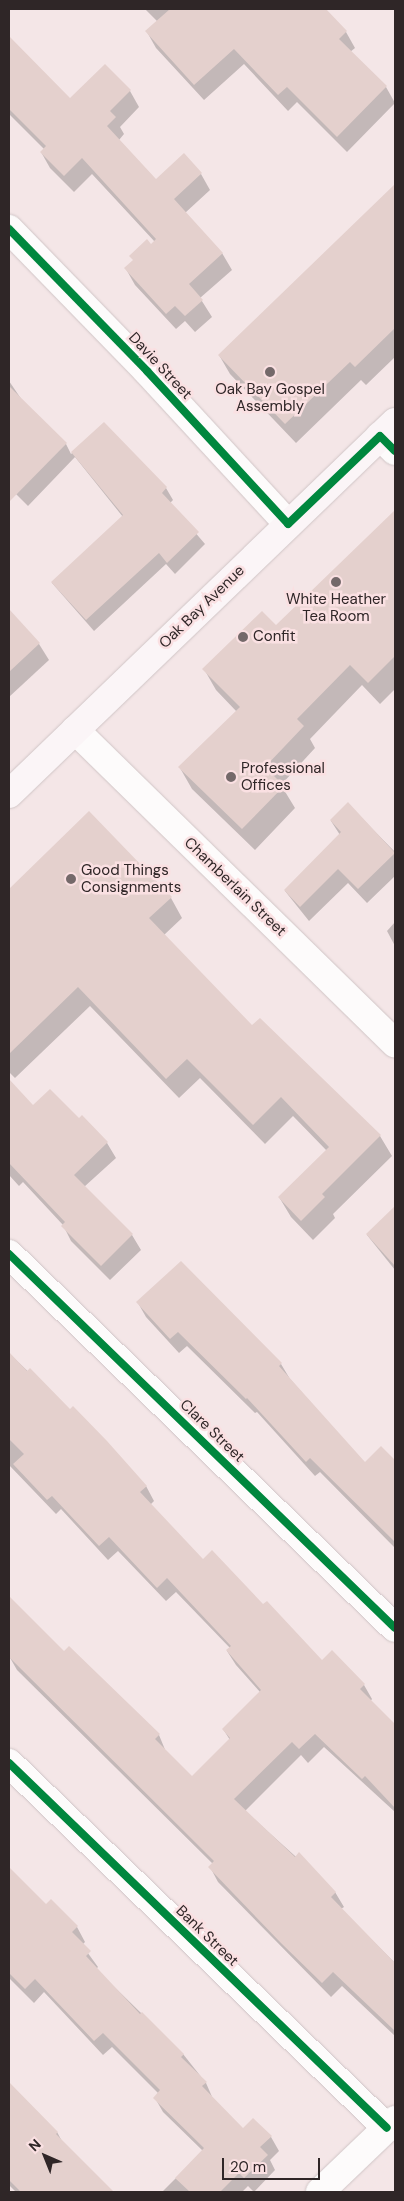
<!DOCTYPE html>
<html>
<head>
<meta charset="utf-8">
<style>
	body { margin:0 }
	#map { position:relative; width:404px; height:2201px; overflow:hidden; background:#f4e6e7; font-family:"DM Sans",sans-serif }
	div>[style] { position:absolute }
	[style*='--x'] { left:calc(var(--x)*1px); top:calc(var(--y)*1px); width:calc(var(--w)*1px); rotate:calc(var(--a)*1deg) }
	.shadow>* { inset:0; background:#0003 }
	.building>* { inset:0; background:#e4d0cd }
	.roads { filter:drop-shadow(0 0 1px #d0c5c6) drop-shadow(0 0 1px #d0c5c6) }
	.street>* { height:28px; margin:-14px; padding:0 14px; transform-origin:14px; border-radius:14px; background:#fdfbfb }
	.secondary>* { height:28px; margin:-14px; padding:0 14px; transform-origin:14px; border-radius:14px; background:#fbf5f7 }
	.cycleway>* { height:8px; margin:-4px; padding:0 4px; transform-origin:4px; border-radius:4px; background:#00873e }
	.dots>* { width:14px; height:14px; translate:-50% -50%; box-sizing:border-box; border:2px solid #fae0e2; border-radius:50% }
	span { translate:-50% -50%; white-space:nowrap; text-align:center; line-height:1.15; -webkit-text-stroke:5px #fae0e2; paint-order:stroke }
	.street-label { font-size:15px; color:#2f2627 }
	.poi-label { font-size:15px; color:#2f2627 }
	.left { translate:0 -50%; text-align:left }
	.frame { position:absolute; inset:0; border:10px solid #2f2627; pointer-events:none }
	.north { position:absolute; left:20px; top:2131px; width:50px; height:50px; -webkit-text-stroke:4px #fae0e2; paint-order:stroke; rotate:316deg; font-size:14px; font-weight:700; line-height:20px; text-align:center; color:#2f2627 }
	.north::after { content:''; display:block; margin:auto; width:18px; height:22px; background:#2f2627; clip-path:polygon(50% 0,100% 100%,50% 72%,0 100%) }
	.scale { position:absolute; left:222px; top:2158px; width:98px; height:22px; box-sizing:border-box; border:2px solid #2f2627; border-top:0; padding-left:6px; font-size:15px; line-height:18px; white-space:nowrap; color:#2f2627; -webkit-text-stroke:4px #fae0e2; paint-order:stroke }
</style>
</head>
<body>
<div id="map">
	<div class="shadow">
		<i style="clip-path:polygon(145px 9px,323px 9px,346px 32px,355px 48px,350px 52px,386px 87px,395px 103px,347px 152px,297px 102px,288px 111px,244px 64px,204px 100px,156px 48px,147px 32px,158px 22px)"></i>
		<i style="clip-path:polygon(9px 38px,70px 100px,105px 66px,130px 91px,139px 107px,120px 127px,124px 134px,119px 140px,156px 180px,201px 174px,210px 190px,185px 213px,222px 253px,232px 270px,200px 298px,212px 317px,195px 332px,185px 321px,176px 329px,135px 285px,126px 269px,155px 242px,92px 174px,74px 192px,50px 168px,41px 152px,44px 149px,9px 114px)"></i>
		<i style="clip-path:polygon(395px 186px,395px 357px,366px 385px,361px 380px,296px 443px,230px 374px,219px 355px)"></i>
		<i style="clip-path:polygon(9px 381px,24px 403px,66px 444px,71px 454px,104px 424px,166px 488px,173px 500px,170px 503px,205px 544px,175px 574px,166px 564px,94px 631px,52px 583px,123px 517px,75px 457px,28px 506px,9px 487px)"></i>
		<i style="clip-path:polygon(391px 516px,395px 520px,395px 689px,380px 704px,362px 685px,310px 739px,315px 748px,281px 785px,295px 808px,255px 850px,192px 789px,180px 768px,237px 712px,216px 690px,204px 669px,276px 627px)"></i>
		<i style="clip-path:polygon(9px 611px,39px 644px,49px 660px,9px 697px)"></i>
		<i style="clip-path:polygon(348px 804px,395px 852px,395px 876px,367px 903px,348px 883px,309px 921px,285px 891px,340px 835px,331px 821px)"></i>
		<i style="clip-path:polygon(89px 813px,171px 898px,182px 918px,164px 935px,252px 1027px,260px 1019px,380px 1136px,392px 1156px,333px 1214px,335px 1218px,313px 1240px,291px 1217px,279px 1197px,327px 1151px,293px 1116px,265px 1144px,200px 1078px,179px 1098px,90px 1006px,15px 1078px,9px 1072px,9px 891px)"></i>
		<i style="clip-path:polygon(395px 922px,395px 946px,387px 931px)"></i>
		<i style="clip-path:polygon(29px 1102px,33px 1106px,79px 1120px,82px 1117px,107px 1143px,116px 1158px,84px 1187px,132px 1235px,141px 1250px,110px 1280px,71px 1241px,63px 1225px,23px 1182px,19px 1186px,9px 1175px,9px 1121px)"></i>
		<i style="clip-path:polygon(395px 1208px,395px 1270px,367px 1235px)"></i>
		<i style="clip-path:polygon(180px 1263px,281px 1364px,290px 1379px,365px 1464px,381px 1448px,395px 1462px,395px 1548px,320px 1472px,315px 1476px,257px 1412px,255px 1413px,187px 1346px,179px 1353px,146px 1317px,138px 1303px)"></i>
		<i style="clip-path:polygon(9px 1353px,146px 1486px,154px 1501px,150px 1505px,203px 1560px,263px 1606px,322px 1662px,364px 1685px,372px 1699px,370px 1702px,395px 1728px,395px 1812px,324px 1747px,308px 1763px,301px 1755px,245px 1811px,335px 1892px,344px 1907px,341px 1909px,395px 1963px,395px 2036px,342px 1986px,331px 1997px,218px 1882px,210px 1867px,213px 1864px,17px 1670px,9px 1656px,9px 1598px,64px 1653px,159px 1735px,166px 1752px,192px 1777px,230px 1740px,223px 1729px,260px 1692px,236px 1665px,227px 1651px,230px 1648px,176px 1592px,166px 1601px,118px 1551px,108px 1560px,61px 1509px,56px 1514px,9px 1465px)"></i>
		<i style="clip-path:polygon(9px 1869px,46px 1906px,51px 1901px,77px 1927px,85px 1942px,82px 1945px,98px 1967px,96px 1969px,183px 2054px,206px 2083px,213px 2099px,243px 2130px,271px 2137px,279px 2151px,270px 2160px,275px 2170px,254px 2192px,248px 2186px,242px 2192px,162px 2192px,203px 2151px,163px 2112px,155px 2098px,159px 2094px,112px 2047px,103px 2055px,44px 1992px,34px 2003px,9px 1978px)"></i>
		<i style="clip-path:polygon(9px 2102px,57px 2132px,63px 2143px,113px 2192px,16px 2192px,9px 2185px)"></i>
	</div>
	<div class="building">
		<i style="clip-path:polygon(170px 9px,326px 9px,347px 31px,339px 39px,387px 86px,337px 137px,287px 87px,278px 95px,234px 49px,194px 85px,145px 31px)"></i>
		<i style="clip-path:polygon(9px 36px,70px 98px,105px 64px,131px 90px,110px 111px,116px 117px,107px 126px,156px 179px,184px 153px,202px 173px,174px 199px,223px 253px,189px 284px,203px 300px,185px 316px,175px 306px,166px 314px,124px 268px,133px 260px,129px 256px,147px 239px,151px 244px,156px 239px,82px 158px,64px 176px,40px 152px,46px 146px,9px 109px)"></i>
		<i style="clip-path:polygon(395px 184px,395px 328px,355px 367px,350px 362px,285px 424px,218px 355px)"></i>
		<i style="clip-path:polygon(9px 386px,67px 443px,9px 502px)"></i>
		<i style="clip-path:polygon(104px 422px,167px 487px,162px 493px,199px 532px,167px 563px,159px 553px,86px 620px,51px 582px,123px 515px,71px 452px)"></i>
		<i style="clip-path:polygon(395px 510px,395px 656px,368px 683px,350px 665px,297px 719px,304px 726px,265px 767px,284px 786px,242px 829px,178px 767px,240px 707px,202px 669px,262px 611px,276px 625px)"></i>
		<i style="clip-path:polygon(9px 609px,40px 643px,9px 672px)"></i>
		<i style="clip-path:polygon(348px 802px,395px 853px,358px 889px,338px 869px,300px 907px,284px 890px,341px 832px,330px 820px)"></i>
		<i style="clip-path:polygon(89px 811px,172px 897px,149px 918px,252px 1025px,260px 1018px,381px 1135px,322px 1194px,325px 1197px,301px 1221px,278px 1197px,329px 1147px,281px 1097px,253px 1125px,187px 1059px,166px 1079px,78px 987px,9px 1054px,9px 889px)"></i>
		<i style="clip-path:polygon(9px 1079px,33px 1105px,50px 1089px,79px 1118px,82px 1115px,108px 1142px,74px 1175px,133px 1234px,101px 1266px,61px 1226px,65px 1222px,9px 1163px)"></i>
		<i style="clip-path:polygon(395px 1206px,395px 1266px,366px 1234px)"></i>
		<i style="clip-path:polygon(181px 1261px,282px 1363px,279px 1366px,365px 1462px,381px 1446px,395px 1460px,395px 1542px,310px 1458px,306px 1462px,247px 1398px,246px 1399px,178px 1332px,170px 1339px,136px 1302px)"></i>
		<i style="clip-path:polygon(9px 1352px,27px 1371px,30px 1368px,70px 1409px,73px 1406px,107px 1441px,147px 1486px,140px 1492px,203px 1559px,212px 1550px,263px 1604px,267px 1601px,322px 1660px,332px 1650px,365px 1684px,360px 1689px,395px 1724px,395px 1808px,365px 1776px,362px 1779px,315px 1734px,299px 1749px,292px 1742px,234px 1799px,295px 1857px,299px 1852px,336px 1892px,331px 1897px,395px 1963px,395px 2031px,333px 1972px,322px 1983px,281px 1943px,208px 1867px,214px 1861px,9px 1657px,9px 1596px,64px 1651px,69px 1646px,160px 1734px,155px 1739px,192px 1776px,230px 1738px,222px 1729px,261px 1690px,226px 1650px,231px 1646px,167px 1578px,157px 1588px,109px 1537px,99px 1546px,52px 1496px,47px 1500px,13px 1464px,24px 1454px,9px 1439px)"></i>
		<i style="clip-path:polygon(9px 1867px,46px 1904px,51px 1899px,78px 1926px,72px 1932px,91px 1951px,86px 1956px,140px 2014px,142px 2012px,184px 2054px,181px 2057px,207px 2082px,202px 2086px,243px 2128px,253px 2118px,272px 2136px,260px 2147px,268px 2155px,244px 2178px,239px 2173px,220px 2192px,190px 2192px,175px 2178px,204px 2148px,153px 2098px,160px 2090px,103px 2033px,94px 2041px,35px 1979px,25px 1989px,9px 1973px)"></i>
		<i style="clip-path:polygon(9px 2082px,58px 2132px,56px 2134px,114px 2192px,21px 2192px,9px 2180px)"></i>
	</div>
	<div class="roads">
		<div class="street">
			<i style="--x:9;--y:229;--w:198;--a:45.8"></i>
			<i style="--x:147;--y:371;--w:208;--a:47.3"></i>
			<i style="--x:380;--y:436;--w:21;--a:45"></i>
			<i style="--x:75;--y:730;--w:448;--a:44.4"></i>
			<i style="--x:9;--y:1254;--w:537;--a:44.1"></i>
			<i style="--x:9;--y:1763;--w:525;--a:44"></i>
			<i style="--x:320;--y:2192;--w:104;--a:-43.8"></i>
		</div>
		<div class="secondary">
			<i style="--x:9;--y:794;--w:536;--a:-43.94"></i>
		</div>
	</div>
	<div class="cycleway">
		<i style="--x:9;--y:229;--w:198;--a:45.8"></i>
		<i style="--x:147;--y:371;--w:208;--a:47.3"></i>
		<i style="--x:288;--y:524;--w:127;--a:-43.7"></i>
		<i style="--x:380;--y:436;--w:21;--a:45"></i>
		<i style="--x:9;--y:1254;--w:537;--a:44.1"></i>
		<i style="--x:9;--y:1763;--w:525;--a:44"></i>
	</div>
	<div class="dots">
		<i style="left:270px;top:372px;background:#74696a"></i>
		<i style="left:336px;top:582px;background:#74696a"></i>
		<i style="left:243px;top:637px;background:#74696a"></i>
		<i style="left:231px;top:777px;background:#74696a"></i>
		<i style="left:71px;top:879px;background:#74696a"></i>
	</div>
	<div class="street-label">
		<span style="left:160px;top:366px;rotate:47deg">Davie Street</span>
		<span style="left:202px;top:607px;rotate:-44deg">Oak Bay Avenue</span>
		<span style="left:235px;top:887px;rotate:44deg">Chamberlain Street</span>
		<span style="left:212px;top:1431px;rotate:44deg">Clare Street</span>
		<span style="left:207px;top:1936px;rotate:44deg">Bank Street</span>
	</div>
	<div class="poi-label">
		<span style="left:270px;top:398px">Oak Bay Gospel<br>Assembly</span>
		<span style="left:336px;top:608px">White Heather<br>Tea Room</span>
		<span class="left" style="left:253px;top:637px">Confit</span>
		<span class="left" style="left:241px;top:777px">Professional<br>Offices</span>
		<span class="left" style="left:81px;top:879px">Good Things<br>Consignments</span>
	</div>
	<div class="frame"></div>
	<div class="north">N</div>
	<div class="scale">20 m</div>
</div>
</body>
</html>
